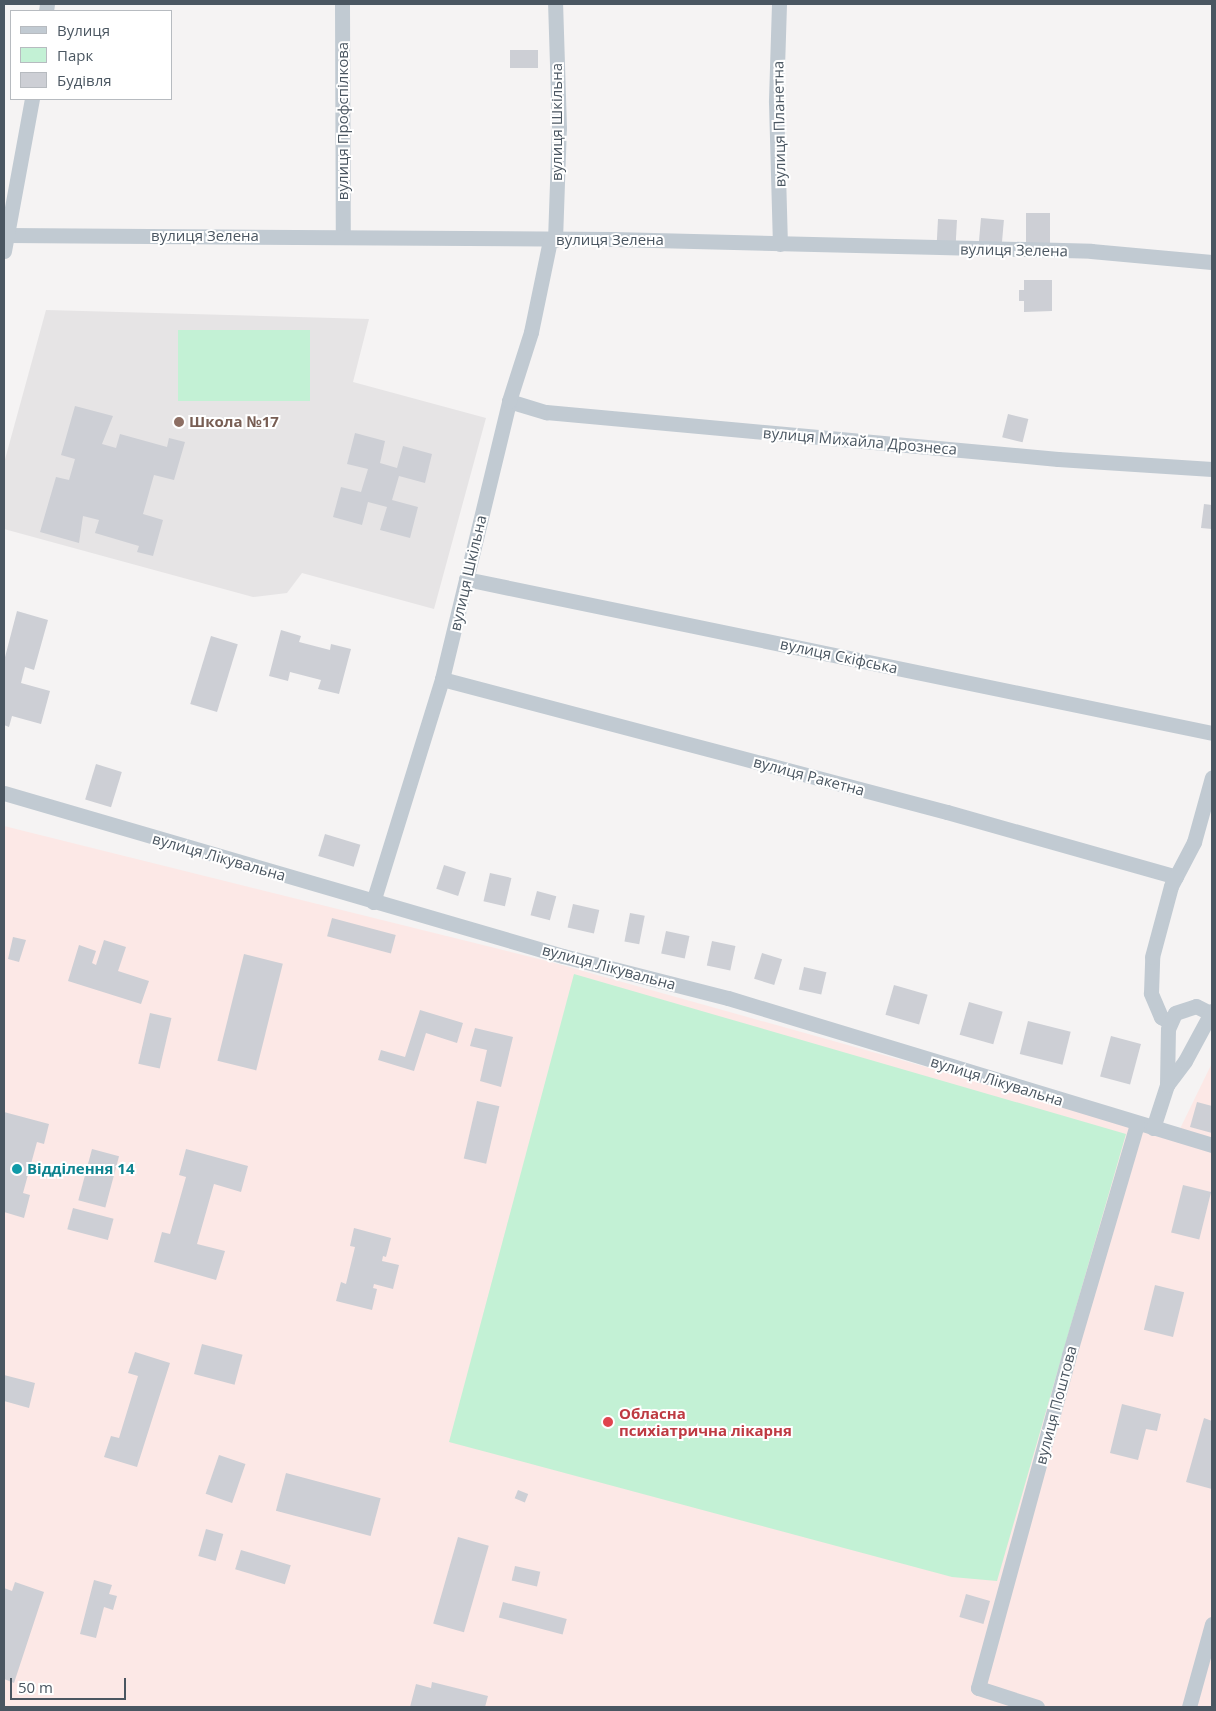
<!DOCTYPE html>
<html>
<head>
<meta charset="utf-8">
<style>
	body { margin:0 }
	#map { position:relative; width:1216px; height:1711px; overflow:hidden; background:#f5f3f3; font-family:"Open Sans",sans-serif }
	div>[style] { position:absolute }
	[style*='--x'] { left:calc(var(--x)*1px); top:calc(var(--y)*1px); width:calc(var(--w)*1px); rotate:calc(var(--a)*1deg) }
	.education>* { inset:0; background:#e6e4e5 }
	.medical>* { inset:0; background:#fce8e6 }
	.green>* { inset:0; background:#c3f1d5; transform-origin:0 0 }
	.building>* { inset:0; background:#cdcfd5; transform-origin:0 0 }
	.street>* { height:15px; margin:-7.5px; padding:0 7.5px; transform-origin:7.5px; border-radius:7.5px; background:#c1cad2 }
	.dots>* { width:14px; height:14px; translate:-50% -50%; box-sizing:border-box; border:2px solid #fff; border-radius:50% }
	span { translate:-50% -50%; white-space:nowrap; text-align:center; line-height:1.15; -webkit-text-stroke:4px #fff; paint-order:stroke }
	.street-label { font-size:15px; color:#4a5661 }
	.education-label { font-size:15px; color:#785e54; font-weight:700 }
	.left { translate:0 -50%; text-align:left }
	.culture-label { font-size:15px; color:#0d838f; font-weight:700 }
	.health-label { font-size:15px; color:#be3a42; font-weight:700 }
	.frame { position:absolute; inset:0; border:5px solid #4a5661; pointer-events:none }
	.legend { position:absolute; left:10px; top:10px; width:162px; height:90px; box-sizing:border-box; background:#fff; border:1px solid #b7bbc0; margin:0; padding:6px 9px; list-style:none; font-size:15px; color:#4a5661 }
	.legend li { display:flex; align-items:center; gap:10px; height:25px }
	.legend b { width:25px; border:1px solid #b7bbc0 }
	.scale { position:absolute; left:10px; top:1678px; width:116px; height:22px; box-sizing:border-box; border:2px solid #4a5661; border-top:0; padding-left:6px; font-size:15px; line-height:18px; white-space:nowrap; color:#4a5661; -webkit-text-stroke:4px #fff; paint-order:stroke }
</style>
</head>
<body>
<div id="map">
	<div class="education">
		<i style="clip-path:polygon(46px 310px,369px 319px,353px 382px,486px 418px,434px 609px,302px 573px,287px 593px,253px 597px,4px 529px,4px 463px)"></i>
	</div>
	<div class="medical">
		<i style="clip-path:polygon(4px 826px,551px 962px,1176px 1137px,1212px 1063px,1212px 1707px,4px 1707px)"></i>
	</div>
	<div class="green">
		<i style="left:178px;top:330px;width:132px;height:71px"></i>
		<i style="clip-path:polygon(574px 974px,1126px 1134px,997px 1581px,952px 1577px,449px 1442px)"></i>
	</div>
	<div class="building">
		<i style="left:510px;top:50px;width:28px;height:18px"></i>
		<i style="left:1026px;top:213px;width:24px;height:32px"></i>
		<i style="left:981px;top:218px;width:23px;height:26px;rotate:5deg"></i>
		<i style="left:938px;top:219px;width:19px;height:22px;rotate:3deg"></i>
		<i style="clip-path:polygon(1024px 280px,1052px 280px,1052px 311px,1024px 312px,1024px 301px,1019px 301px,1019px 290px,1024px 290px)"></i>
		<i style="clip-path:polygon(75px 406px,113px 416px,102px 444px,116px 448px,120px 434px,167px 447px,169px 438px,185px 442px,174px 480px,154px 475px,143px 514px,163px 520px,153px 556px,137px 552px,139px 546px,95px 533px,99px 520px,83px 516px,79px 543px,40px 532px,56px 477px,69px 480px,75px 459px,61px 455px)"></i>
		<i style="left:1008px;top:414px;width:21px;height:24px;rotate:14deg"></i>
		<i style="clip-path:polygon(355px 433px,385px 441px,380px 463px,397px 468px,403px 446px,432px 454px,425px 483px,399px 476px,392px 500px,418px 507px,410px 538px,380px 530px,387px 507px,368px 502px,362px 525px,333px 517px,341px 487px,361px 492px,368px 469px,347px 464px)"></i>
		<i style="clip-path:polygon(1204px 504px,1212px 505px,1212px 529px,1201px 528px)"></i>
		<i style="clip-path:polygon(17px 611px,48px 620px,34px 670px,25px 667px,21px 683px,50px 691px,41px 724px,12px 716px,9px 727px,4px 725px,4px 661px)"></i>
		<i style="clip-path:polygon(281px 630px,301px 636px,299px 642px,330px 650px,331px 644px,351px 649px,339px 694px,318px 689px,321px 680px,290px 672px,288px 681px,269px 676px)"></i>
		<i style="left:211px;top:636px;width:28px;height:71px;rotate:17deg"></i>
		<i style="left:96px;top:764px;width:27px;height:37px;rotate:17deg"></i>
		<i style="left:325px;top:834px;width:37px;height:23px;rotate:17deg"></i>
		<i style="left:444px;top:865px;width:23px;height:25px;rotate:18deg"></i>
		<i style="left:490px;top:873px;width:22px;height:29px;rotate:13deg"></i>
		<i style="left:537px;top:891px;width:20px;height:25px;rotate:15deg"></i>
		<i style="left:573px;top:904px;width:27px;height:24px;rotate:13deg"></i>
		<i style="left:630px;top:913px;width:15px;height:29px;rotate:11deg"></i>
		<i style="left:332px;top:918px;width:66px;height:19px;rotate:15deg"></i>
		<i style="left:666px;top:931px;width:24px;height:23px;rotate:12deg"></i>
		<i style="clip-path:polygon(13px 937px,26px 940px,19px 962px,8px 959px)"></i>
		<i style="clip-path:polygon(104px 940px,126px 947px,118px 971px,149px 981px,141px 1004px,68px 981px,79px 945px,96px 951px,92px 963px,96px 965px)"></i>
		<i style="left:712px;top:941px;width:24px;height:25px;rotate:12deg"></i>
		<i style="left:762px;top:953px;width:21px;height:27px;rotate:17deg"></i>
		<i style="left:244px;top:954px;width:40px;height:110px;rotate:14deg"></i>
		<i style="left:804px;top:967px;width:23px;height:23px;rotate:13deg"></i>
		<i style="left:894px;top:985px;width:35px;height:31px;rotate:16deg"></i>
		<i style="left:969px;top:1002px;width:35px;height:34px;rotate:16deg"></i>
		<i style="clip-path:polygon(420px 1010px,463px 1023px,457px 1043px,426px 1033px,414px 1071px,378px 1060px,381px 1050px,405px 1057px)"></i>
		<i style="left:150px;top:1013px;width:22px;height:52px;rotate:13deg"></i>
		<i style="left:1028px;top:1021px;width:44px;height:34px;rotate:14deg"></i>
		<i style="clip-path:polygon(475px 1028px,513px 1037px,501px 1087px,480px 1081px,487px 1050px,470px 1046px)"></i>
		<i style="left:1111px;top:1036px;width:31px;height:42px;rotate:15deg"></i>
		<i style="left:477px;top:1101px;width:23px;height:59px;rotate:13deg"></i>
		<i style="clip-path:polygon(1197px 1102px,1212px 1106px,1212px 1133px,1190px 1127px)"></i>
		<i style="clip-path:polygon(4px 1112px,49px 1124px,44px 1144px,37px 1142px,23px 1193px,30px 1195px,24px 1218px,4px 1212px)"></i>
		<i style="left:92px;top:1149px;width:28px;height:53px;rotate:15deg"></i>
		<i style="clip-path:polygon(186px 1149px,248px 1166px,241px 1192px,214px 1184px,197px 1244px,225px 1251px,216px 1280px,154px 1262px,162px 1232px,170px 1234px,186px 1177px,179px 1175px)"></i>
		<i style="left:1183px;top:1185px;width:29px;height:49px;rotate:14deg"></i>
		<i style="left:73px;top:1208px;width:42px;height:22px;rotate:15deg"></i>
		<i style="clip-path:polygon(354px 1228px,391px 1238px,386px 1257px,383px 1256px,382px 1261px,399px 1265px,393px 1289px,374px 1284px,373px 1288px,377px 1289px,372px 1310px,336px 1301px,341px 1282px,346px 1284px,355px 1247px,350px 1246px)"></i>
		<i style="left:1155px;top:1285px;width:30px;height:46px;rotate:14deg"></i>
		<i style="left:202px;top:1344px;width:42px;height:31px;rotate:15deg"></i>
		<i style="clip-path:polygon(135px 1352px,170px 1363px,137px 1467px,104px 1457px,111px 1436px,119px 1438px,138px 1376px,128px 1373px)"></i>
		<i style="clip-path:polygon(4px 1375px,35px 1383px,29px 1408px,4px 1401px)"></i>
		<i style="clip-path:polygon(1122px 1404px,1161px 1414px,1157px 1431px,1146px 1429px,1138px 1460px,1110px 1453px)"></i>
		<i style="clip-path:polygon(1204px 1418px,1212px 1421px,1212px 1489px,1186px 1482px)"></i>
		<i style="left:219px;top:1455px;width:28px;height:41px;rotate:19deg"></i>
		<i style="left:286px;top:1473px;width:98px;height:39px;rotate:15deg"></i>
		<i style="left:518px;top:1490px;width:11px;height:9px;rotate:22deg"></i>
		<i style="left:206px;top:1529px;width:18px;height:28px;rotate:16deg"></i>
		<i style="left:458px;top:1537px;width:32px;height:90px;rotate:16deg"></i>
		<i style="left:241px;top:1550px;width:52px;height:20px;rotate:17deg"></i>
		<i style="left:515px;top:1566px;width:26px;height:15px;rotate:13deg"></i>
		<i style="clip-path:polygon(94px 1580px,112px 1585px,109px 1594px,117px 1596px,113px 1610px,104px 1607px,96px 1638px,80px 1634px)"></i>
		<i style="clip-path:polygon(15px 1582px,44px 1592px,14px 1683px,4px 1679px,4px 1588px,12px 1591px)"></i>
		<i style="left:966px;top:1594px;width:25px;height:24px;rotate:16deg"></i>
		<i style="left:503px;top:1602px;width:66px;height:16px;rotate:15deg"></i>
		<i style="clip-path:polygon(432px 1682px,488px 1696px,485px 1707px,410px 1707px,416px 1684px,431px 1688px)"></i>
	</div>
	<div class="street">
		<i style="--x:342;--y:4;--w:233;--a:89.8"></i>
		<i style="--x:779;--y:4;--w:98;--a:91.8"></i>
		<i style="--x:776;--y:102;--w:142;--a:88.4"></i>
		<i style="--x:46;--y:11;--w:7;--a:-82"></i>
		<i style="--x:7;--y:235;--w:606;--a:0.38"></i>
		<i style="--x:613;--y:239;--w:478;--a:1.4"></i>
		<i style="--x:1091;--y:251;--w:121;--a:5.2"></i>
		<i style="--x:555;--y:240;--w:112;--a:-88"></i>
		<i style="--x:559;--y:128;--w:124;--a:-91.8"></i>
		<i style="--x:4;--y:251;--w:155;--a:-79.6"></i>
		<i style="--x:509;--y:401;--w:39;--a:17"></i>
		<i style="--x:546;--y:412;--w:514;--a:5.24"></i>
		<i style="--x:1058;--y:459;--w:154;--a:3.7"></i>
		<i style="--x:466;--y:579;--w:762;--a:11.66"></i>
		<i style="--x:442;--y:679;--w:522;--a:14.75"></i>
		<i style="--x:947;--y:812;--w:238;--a:15.8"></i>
		<i style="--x:4;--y:793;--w:582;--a:16.26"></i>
		<i style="--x:563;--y:956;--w:170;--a:14.3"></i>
		<i style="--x:728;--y:998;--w:506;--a:16.89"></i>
		<i style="--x:373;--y:902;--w:233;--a:-72.8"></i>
		<i style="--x:442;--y:679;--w:286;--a:-76.4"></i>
		<i style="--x:509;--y:401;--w:72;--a:-72.3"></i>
		<i style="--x:531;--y:332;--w:94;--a:-78.3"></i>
		<i style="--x:1170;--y:1022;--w:10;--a:-151"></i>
		<i style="--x:1161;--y:1017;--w:26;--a:-113"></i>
		<i style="--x:1151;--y:993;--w:36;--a:-88"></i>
		<i style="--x:1152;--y:957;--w:73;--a:-75"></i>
		<i style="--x:1171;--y:886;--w:50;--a:-62.4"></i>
		<i style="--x:1194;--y:842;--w:67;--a:-74.5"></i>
		<i style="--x:1167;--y:1085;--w:56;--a:-89"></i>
		<i style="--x:1168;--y:1029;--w:17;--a:-66"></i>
		<i style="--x:1175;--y:1013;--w:22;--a:-18"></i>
		<i style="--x:1196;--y:1006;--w:16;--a:27"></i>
		<i style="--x:1153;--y:1128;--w:45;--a:-72"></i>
		<i style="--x:1167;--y:1085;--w:30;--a:-53"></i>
		<i style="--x:1185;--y:1061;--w:57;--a:-61.6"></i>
		<i style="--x:1037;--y:1707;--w:62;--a:-162.1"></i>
		<i style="--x:978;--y:1688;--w:345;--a:-74.7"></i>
		<i style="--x:1069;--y:1355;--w:241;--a:-73.6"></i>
		<i style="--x:1189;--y:1707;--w:86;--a:-74.5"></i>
	</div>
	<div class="dots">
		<i style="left:179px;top:422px;background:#8d6e63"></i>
		<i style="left:17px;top:1169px;background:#0f9aa8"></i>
		<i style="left:608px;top:1422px;background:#e0444e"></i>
	</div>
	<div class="street-label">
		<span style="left:343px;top:121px;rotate:-90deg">вулиця Профспілкова</span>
		<span style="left:557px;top:122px;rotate:-90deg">вулиця Шкільна</span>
		<span style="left:779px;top:124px;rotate:-91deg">вулиця Планетна</span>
		<span style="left:205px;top:236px">вулиця Зелена</span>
		<span style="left:610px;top:240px">вулиця Зелена</span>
		<span style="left:1014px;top:250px;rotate:1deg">вулиця Зелена</span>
		<span style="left:860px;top:441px;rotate:5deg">вулиця Михайла Дрознеса</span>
		<span style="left:468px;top:573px;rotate:-77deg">вулиця Шкільна</span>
		<span style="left:839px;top:656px;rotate:12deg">вулиця Скіфська</span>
		<span style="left:809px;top:776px;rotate:15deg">вулиця Ракетна</span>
		<span style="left:219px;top:857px;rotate:16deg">вулиця Лікувальна</span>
		<span style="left:609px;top:967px;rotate:15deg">вулиця Лікувальна</span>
		<span style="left:997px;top:1081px;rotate:17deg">вулиця Лікувальна</span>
		<span style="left:1056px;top:1405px;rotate:-75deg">вулиця Поштова</span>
	</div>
	<div class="education-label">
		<span class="left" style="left:189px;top:422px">Школа №17</span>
	</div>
	<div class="culture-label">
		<span class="left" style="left:27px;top:1169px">Відділення 14</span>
	</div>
	<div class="health-label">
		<span class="left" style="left:619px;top:1422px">Обласна<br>психіатрична лікарня</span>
	</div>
	<div class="frame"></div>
	<ul class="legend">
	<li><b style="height:6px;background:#c1cad2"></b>Вулиця</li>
	<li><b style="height:14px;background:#c3f1d5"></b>Парк</li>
	<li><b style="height:14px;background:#cdcfd5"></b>Будівля</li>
	</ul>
	<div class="scale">50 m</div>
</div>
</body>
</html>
